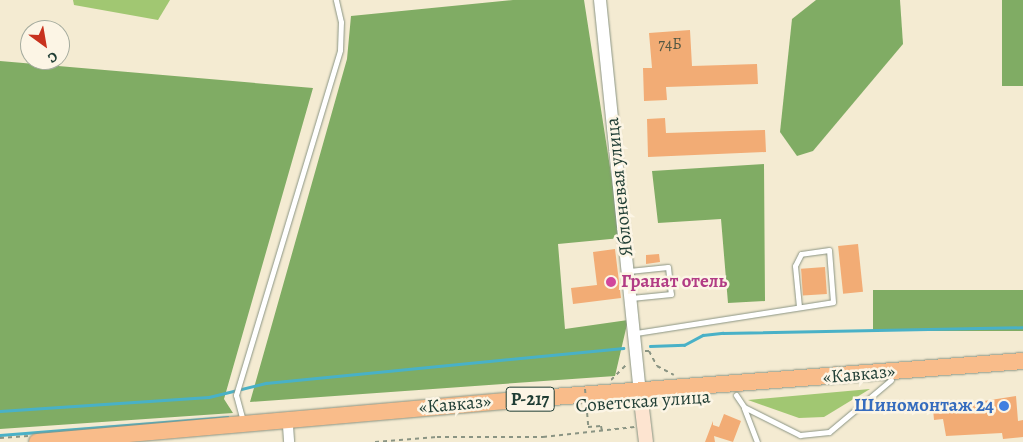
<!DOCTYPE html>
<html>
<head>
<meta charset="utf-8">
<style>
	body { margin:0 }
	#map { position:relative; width:1023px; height:442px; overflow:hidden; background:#f4ebd2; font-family:Alegreya,serif }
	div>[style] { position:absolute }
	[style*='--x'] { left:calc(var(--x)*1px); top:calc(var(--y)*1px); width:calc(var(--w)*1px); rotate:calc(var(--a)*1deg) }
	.green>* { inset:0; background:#a1c772 }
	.forest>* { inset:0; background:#80ac64; transform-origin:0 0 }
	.stream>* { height:2.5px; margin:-1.25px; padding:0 1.25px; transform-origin:1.25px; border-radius:1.25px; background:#49b1c7 }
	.building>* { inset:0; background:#f2ac75; transform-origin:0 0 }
	.path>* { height:2px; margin-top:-1px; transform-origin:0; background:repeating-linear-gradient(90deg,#8a9483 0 4px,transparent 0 8px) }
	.roads { filter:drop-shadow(0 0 1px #8a9483) drop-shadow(0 0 1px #8a9483) }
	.service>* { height:5px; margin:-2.5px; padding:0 2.5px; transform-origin:2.5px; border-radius:2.5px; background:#fff }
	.minor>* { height:10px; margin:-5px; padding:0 5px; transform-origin:5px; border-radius:5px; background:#fff }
	.tertiary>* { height:12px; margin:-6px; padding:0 6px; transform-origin:6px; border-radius:6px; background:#fff }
	.secondary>* { height:14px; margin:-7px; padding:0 7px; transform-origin:7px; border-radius:7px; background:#fde4d0 }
	.trunk>* { height:16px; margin:-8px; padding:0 8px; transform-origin:8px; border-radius:8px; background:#f9bc8a }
	.path-bridge>* { height:2px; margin-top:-1px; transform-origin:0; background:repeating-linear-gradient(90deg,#8a9483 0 4px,transparent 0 8px) }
	.dots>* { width:14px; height:14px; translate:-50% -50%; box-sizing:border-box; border:2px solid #fcf5e5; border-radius:50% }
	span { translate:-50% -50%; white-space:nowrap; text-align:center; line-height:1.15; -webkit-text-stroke:5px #fcf5e5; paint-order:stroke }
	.number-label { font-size:16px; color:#545944 }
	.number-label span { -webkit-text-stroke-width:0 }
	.shield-label span { padding:1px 4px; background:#fcf5e5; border:1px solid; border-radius:4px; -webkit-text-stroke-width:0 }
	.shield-label { font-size:18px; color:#1f3d34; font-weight:700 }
	.street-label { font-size:19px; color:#1f3d34 }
	.hotel-label { font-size:19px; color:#b23c85; font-weight:700 }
	.left { translate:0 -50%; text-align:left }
	.shop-label { font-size:19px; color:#366cbe; font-weight:700 }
	.right { translate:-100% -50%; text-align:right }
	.north { position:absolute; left:20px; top:20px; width:50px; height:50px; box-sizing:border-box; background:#fcf5e5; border:1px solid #a4ab9e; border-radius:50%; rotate:148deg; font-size:14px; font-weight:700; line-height:20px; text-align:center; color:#1f3d34 }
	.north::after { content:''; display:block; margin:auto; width:18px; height:22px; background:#c8321e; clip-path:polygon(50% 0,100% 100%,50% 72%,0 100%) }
</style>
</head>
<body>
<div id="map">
	<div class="green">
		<i style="clip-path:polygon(73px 0,170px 0,158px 20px,74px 5px)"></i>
		<i style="clip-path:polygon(870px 389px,824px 417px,799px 418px,748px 400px)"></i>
	</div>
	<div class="forest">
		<i style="clip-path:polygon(513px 0,584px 0,621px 238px,558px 244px,565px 329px,628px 320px,615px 376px,250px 402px,347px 59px,351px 16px)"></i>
		<i style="clip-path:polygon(816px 0,900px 0,903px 44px,813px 151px,797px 156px,780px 132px,792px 19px)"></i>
		<i style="left:1002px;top:0;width:21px;height:86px"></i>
		<i style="clip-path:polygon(0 61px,313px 88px,224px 399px,233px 413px,0 429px)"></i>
		<i style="clip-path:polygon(764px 164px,765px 301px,728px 303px,721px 219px,658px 223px,652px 171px)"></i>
		<i style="left:1023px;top:290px;width:41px;height:150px;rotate:90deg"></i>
	</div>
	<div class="stream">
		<i style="--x:650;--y:346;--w:34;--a:-2"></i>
		<i style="--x:684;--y:345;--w:21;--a:-28"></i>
		<i style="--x:703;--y:335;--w:20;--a:-6"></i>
		<i style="--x:723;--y:333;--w:300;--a:-1.1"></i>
		<i style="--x:0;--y:411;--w:209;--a:-3.8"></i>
		<i style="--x:209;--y:397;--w:59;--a:-13.8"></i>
		<i style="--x:266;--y:383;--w:359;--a:-5.6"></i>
		<i style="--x:0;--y:435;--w:228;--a:-4.5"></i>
	</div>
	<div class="building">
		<i style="clip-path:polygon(690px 30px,692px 66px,757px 64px,758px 84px,666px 87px,667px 100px,644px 101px,643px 68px,652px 68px,649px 33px)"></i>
		<i style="clip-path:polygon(665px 118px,666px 133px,765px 130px,766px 152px,648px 157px,647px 119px)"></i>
		<i style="left:858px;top:244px;width:48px;height:20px;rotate:84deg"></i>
		<i style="clip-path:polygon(615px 249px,621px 298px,573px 304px,571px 288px,597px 285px,593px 252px)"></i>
		<i style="clip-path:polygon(659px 254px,660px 262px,646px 264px,646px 255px)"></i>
		<i style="left:825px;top:267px;width:27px;height:24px;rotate:86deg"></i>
		<i style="clip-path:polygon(1016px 396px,1018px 421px,1023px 420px,1023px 437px,1003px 439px,1002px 433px,946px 436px,943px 419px,934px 420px,933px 409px)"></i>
		<i style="clip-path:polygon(724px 414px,741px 421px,733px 442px,714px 436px,715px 442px,705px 442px,713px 421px,713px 425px,719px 427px)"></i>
	</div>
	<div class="path">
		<i style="--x:645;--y:351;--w:4;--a:0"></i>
		<i style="--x:649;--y:351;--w:17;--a:62"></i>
		<i style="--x:657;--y:366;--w:19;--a:28"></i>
		<i style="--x:611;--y:380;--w:23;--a:-45"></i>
		<i style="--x:588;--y:427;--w:13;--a:-4"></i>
		<i style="--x:601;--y:426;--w:5;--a:79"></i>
		<i style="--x:0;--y:438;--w:28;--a:-4"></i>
		<i style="--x:375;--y:442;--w:62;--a:-4.6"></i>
		<i style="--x:437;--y:437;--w:106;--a:0"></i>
		<i style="--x:543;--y:437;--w:92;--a:-6.3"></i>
	</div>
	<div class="roads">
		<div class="service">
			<i style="--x:629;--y:271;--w:39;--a:-6"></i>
			<i style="--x:668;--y:267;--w:27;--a:84"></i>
			<i style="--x:671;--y:294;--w:40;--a:174.3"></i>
			<i style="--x:636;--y:333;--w:199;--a:-8.9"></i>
			<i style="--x:833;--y:302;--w:52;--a:-94.4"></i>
			<i style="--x:829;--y:250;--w:28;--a:172"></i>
			<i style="--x:801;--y:254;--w:13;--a:117"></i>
			<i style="--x:795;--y:266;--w:41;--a:84.4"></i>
			<i style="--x:736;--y:395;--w:14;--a:56"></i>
			<i style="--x:744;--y:407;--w:63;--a:26.6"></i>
			<i style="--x:800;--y:435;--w:29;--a:-6"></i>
			<i style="--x:829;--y:432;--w:81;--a:-40"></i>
			<i style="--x:744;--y:408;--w:36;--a:69"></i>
			<i style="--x:243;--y:421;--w:27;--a:-105"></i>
			<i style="--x:236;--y:395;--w:360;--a:-73.2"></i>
			<i style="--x:340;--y:50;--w:28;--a:-88"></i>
			<i style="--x:341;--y:22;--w:23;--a:-103"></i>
		</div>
		<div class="minor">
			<i style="--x:288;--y:426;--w:16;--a:86"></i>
		</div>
		<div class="tertiary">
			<i style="--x:600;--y:0;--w:394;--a:84.2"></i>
		</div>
		<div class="secondary">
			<i style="--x:640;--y:392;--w:50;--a:83.2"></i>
		</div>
		<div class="trunk">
			<i style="--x:37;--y:442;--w:479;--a:-5"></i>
			<i style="--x:514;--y:400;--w:510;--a:-4.38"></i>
		</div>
	</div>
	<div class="path-bridge">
		<i style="--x:585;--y:389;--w:38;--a:85"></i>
	</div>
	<div class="dots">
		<i style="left:611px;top:282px;background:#d1479c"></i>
		<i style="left:1004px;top:406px;background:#3f7fe0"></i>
	</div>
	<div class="number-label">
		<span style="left:670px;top:44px">74Б</span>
	</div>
	<div class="shield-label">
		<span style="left:530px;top:399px">Р-217</span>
	</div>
	<div class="street-label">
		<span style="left:620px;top:187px;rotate:-96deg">Яблоневая улица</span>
		<span style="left:859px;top:375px;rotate:-5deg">«Кавказ»</span>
		<span style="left:643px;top:402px;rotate:-4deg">Советская улица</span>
		<span style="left:455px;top:405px;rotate:-5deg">«Кавказ»</span>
	</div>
	<div class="hotel-label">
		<span class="left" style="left:621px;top:282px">Гранат отель</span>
	</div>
	<div class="shop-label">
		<span class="right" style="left:994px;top:406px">Шиномонтаж 24</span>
	</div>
	<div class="north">С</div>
</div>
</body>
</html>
